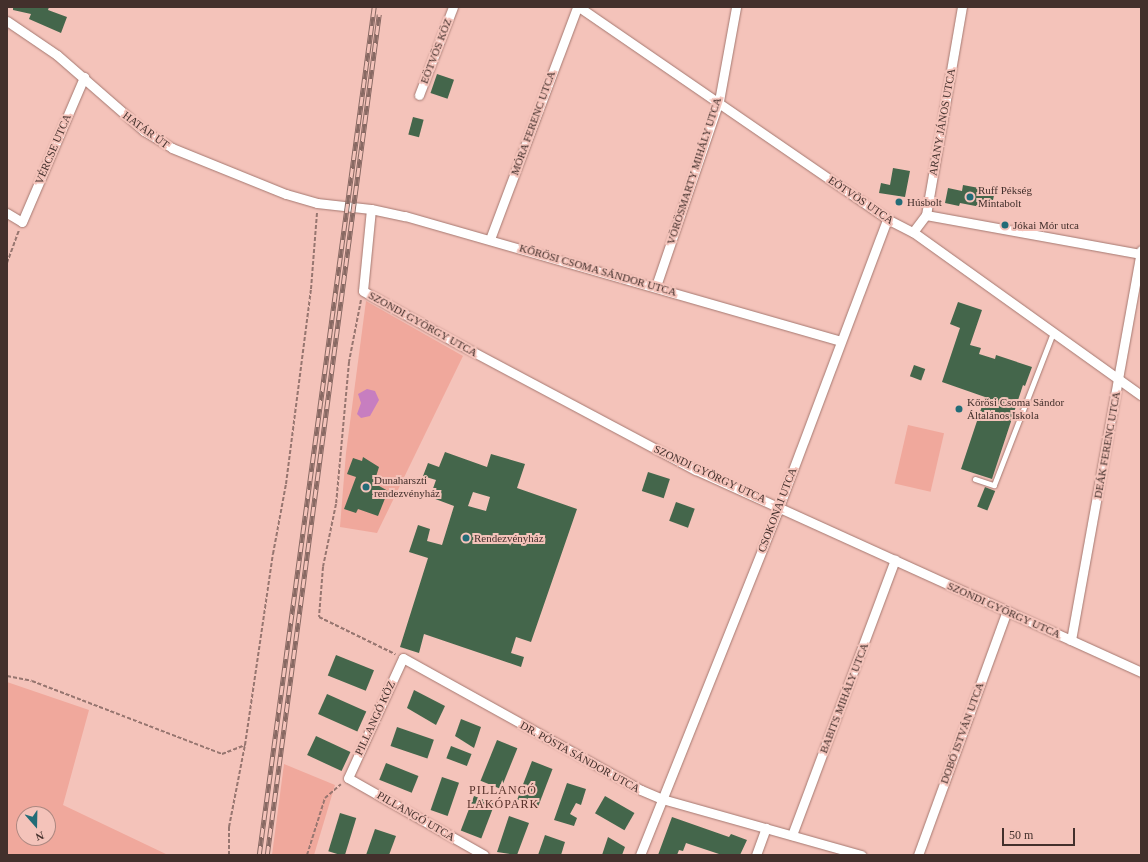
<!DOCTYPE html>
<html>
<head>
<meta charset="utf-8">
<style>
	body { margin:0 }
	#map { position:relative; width:1148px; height:862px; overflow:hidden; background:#f4c3ba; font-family:Georgia,serif }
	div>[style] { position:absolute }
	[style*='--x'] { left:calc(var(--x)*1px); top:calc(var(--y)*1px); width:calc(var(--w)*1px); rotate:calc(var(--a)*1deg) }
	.green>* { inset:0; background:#f0a89c; transform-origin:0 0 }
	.water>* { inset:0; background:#c77ec0 }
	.building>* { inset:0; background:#44664b; transform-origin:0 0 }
	.path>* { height:2px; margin-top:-1px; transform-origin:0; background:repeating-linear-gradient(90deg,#977670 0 4px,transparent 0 6px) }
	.roads { filter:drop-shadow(0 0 1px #a57870) drop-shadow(0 0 1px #a57870) }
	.service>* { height:4.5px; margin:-2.25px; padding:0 2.25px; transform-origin:2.25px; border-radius:2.25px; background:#fff }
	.minor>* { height:9px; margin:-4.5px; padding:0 4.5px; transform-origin:4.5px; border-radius:4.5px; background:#fff }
	.rail>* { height:4.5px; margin-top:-2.25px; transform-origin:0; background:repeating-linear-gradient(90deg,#f4c3ba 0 9px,#886963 0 18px); box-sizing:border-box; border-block:1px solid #886963 }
	.dots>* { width:11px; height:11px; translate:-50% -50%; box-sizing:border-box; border:2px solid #f4c3ba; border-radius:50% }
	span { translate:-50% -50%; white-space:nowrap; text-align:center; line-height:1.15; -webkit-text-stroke:4px #f4c3ba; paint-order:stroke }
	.street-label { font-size:11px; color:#43302c }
	.poi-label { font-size:11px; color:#43302c }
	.left { translate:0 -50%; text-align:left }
	.neighbourhood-label { font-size:12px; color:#58322b; letter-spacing:1px }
	.frame { position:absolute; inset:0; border:8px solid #43302c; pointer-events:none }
	.north { position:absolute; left:16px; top:806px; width:40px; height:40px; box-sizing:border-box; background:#f4c3ba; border:1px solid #ad8881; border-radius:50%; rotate:160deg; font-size:11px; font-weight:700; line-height:16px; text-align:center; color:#43302c }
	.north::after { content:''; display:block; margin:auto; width:14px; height:18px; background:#236c77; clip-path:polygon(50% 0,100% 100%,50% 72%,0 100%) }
	.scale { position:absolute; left:1002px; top:828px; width:73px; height:18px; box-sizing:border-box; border:2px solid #43302c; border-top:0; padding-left:5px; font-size:12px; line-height:14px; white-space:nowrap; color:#43302c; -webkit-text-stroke:3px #f4c3ba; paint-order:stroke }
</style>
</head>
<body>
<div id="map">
	<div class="green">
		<i style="clip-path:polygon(366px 301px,463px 356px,377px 533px,340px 527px,346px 453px)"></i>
		<i style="left:908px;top:425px;width:37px;height:60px;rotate:13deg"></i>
		<i style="clip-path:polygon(evenodd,7px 682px,89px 710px,63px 805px,168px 855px,7px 855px,7px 682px,24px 814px,48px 814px,48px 838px,24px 838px,24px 814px)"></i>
		<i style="clip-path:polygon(284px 764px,335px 785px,314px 855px,272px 855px)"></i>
	</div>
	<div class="water">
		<i style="clip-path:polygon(367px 389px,375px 391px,379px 400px,370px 416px,361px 418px,357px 414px,361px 403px,358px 394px)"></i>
	</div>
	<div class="building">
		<i style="clip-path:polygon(13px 7px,49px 7px,48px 10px,67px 17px,61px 33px,29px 19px,31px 14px,13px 10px)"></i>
		<i style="left:437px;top:74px;width:18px;height:20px;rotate:19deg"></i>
		<i style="left:413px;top:117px;width:11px;height:18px;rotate:15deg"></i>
		<i style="clip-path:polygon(893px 168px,910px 171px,905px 197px,879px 193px,881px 183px,890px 185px)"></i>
		<i style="clip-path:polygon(963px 185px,995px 191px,991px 209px,960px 203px,959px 206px,945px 203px,948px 188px,962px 191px)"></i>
		<i style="clip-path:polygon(958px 302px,982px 310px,970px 345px,981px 348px,979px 354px,995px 359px,996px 355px,1032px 367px,1025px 386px,1023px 385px,992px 479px,961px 469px,985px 397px,942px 382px,960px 328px,950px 324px)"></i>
		<i style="left:914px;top:365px;width:12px;height:12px;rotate:20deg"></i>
		<i style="clip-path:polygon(evenodd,445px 452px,487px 467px,491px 454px,525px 464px,517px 488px,577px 509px,531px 642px,516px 637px,511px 653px,524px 657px,521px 667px,424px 634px,419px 653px,400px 647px,428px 558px,409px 552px,418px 525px,430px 529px,427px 541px,442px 545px,454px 506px,430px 497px,436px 480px,423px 476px,428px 463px,439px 467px,445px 452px,473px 492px,490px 497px,486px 511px,468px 506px,473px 492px)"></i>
		<i style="clip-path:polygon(363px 457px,379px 467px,374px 483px,388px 491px,378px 516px,358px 509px,356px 513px,344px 509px,356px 477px,347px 474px,353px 458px,362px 461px)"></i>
		<i style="left:648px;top:472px;width:23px;height:20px;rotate:18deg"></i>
		<i style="left:985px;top:487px;width:11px;height:21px;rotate:22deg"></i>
		<i style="left:676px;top:502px;width:20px;height:20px;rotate:20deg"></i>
		<i style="left:336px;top:655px;width:41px;height:22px;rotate:22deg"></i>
		<i style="clip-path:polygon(414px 690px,445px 706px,436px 725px,407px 708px)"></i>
		<i style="left:327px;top:694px;width:43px;height:22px;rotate:24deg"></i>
		<i style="clip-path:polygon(461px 719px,481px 727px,474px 748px,455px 736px)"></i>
		<i style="left:397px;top:727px;width:39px;height:20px;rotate:19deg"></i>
		<i style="left:316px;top:736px;width:38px;height:21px;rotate:25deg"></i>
		<i style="left:497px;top:740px;width:22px;height:44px;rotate:22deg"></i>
		<i style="left:451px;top:746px;width:22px;height:13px;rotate:21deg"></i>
		<i style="left:532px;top:761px;width:22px;height:41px;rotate:21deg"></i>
		<i style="left:386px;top:763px;width:35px;height:18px;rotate:22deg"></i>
		<i style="left:442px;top:777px;width:18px;height:35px;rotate:19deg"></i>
		<i style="clip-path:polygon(567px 783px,586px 789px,581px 805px,576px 803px,570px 814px,577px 818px,574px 826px,554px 820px)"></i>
		<i style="left:474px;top:796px;width:22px;height:37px;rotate:21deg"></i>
		<i style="left:605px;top:796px;width:34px;height:20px;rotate:30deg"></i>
		<i style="left:340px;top:813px;width:17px;height:40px;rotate:17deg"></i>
		<i style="clip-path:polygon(509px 816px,529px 823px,517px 855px,497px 852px)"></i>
		<i style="clip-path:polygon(672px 817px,729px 837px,731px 834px,747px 840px,740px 855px,722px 855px,686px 843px,683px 851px,679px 850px,677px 855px,658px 855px)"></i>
		<i style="clip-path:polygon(375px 829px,396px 836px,389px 855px,366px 855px)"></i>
		<i style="clip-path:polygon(545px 835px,565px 842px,561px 855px,538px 855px)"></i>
		<i style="clip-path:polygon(608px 837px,625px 847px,622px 855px,602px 855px)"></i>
	</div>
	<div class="path">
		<i style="--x:7;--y:263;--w:35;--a:-70"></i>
		<i style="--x:361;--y:300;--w:63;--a:101"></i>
		<i style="--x:349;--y:362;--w:143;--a:95.2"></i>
		<i style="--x:336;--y:504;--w:64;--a:101.7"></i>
		<i style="--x:323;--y:567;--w:50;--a:94.6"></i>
		<i style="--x:319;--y:617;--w:85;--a:26"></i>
		<i style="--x:7;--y:676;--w:25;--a:11"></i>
		<i style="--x:32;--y:681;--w:204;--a:21"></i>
		<i style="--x:222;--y:754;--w:25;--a:-21"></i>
		<i style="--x:229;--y:855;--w:28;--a:-90"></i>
		<i style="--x:229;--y:827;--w:84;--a:-79"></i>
		<i style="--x:245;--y:745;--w:193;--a:-81.7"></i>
		<i style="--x:273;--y:554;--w:71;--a:-79.5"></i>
		<i style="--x:286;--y:484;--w:197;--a:-82.7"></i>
		<i style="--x:311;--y:289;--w:77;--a:-85.5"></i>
		<i style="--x:307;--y:855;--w:60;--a:-72.5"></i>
		<i style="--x:325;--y:798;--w:21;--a:-41"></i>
	</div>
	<div class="roads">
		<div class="service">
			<i style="--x:975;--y:479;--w:20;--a:18"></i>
			<i style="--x:994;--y:485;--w:163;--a:-68.8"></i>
		</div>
		<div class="minor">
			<i style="--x:579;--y:7;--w:374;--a:34.5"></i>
			<i style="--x:887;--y:219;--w:29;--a:27"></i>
			<i style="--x:913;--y:232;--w:280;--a:35.6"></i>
			<i style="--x:7;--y:21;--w:60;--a:34.2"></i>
			<i style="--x:57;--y:55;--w:116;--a:41.1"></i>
			<i style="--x:144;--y:131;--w:33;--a:31"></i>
			<i style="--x:172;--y:148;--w:123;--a:22"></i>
			<i style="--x:286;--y:194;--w:32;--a:16"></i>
			<i style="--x:317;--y:203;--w:54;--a:6.3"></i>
			<i style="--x:371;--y:209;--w:35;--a:12"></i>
			<i style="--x:405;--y:216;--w:453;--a:16"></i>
			<i style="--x:419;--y:95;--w:94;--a:-68.9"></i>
			<i style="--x:371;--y:209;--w:82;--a:95.6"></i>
			<i style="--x:363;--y:291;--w:101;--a:29.1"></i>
			<i style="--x:451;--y:340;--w:277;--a:28"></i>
			<i style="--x:696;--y:470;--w:489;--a:24.4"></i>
			<i style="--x:7;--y:213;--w:17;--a:31"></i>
			<i style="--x:22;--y:222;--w:158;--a:-66.8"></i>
			<i style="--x:926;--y:215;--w:219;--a:10.3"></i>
			<i style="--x:913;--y:232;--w:21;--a:-53"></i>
			<i style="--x:926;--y:215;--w:211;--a:-80.2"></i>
			<i style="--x:490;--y:239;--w:248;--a:-69.4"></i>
			<i style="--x:656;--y:286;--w:195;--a:-71.2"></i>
			<i style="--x:719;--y:101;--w:96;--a:-79.7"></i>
			<i style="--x:1071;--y:640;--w:396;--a:-79.8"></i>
			<i style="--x:792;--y:835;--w:294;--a:-69.5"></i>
			<i style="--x:484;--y:855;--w:156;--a:-150.5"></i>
			<i style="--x:348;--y:778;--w:132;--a:-65.4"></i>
			<i style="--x:403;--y:658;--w:272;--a:29"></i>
			<i style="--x:641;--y:790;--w:23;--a:23"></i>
			<i style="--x:662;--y:799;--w:207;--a:15.7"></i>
			<i style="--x:640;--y:855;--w:375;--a:-68.2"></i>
			<i style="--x:779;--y:507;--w:308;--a:-69.4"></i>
			<i style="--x:756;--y:855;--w:29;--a:-70"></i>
			<i style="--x:918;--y:855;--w:260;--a:-70"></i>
		</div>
	</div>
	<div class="rail">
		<i style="--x:259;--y:855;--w:856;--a:-82.28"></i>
		<i style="--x:267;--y:855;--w:848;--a:-82.41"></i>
	</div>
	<div class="dots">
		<i style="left:970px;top:197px;background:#236c77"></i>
		<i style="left:899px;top:202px;background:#236c77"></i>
		<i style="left:1005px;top:225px;background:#236c77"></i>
		<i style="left:959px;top:409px;background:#236c77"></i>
		<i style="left:366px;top:487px;background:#236c77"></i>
		<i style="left:466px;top:538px;background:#236c77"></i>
	</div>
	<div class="street-label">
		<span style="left:436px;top:51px;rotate:-69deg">EÖTVÖS KÖZ</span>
		<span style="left:942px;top:122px;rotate:-80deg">ARANY JÁNOS UTCA</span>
		<span style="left:533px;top:123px;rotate:-70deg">MÓRA FERENC UTCA</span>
		<span style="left:146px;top:130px;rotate:36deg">HATÁR ÚT</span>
		<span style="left:53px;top:149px;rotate:-67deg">VÉRCSE UTCA</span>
		<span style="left:694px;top:171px;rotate:-72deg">VÖRÖSMARTY MIHÁLY UTCA</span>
		<span style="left:861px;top:200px;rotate:34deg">EÖTVÖS UTCA</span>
		<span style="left:598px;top:270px;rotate:16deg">KŐRÖSI CSOMA SÁNDOR UTCA</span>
		<span style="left:423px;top:324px;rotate:29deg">SZONDI GYÖRGY UTCA</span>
		<span style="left:1107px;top:445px;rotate:-80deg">DEÁK FERENC UTCA</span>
		<span style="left:710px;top:474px;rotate:25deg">SZONDI GYÖRGY UTCA</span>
		<span style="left:777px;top:510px;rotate:-69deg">CSOKONAI UTCA</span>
		<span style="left:1004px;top:610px;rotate:24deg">SZONDI GYÖRGY UTCA</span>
		<span style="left:844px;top:698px;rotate:-69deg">BABITS MIHÁLY UTCA</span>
		<span style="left:375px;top:718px;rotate:-65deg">PILLANGÓ KÖZ</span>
		<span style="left:962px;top:733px;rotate:-70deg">DOBÓ ISTVÁN UTCA</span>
		<span style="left:580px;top:757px;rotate:29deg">DR. PÓSTA SÁNDOR UTCA</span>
		<span style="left:416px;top:816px;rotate:30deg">PILLANGÓ UTCA</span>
	</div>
	<div class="poi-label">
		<span class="left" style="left:978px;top:197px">Ruff Pékség<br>Mintabolt</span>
		<span class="left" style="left:907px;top:202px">Húsbolt</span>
		<span class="left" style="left:1013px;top:225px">Jókai Mór utca</span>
		<span class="left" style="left:967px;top:409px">Kőrösi Csoma Sándor<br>Általános Iskola</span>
		<span class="left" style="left:374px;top:487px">Dunaharszti<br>rendezvényház</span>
		<span class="left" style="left:474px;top:538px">Rendezvényház</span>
	</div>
	<div class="neighbourhood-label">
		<span style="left:503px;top:798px">PILLANGÓ<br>LAKÓPARK</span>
	</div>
	<div class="frame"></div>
	<div class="north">N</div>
	<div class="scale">50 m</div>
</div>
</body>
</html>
